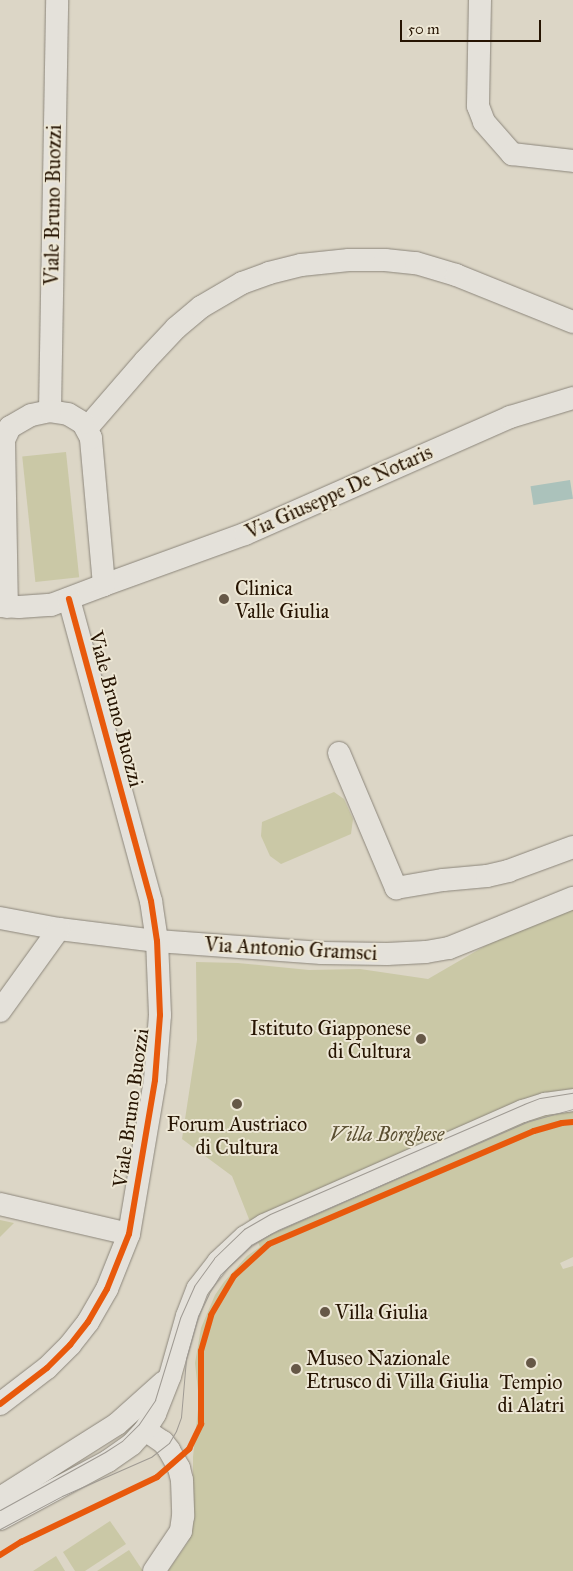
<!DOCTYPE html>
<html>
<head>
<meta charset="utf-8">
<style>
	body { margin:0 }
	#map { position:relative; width:573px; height:1571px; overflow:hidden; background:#dcd6c6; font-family:"IM FELL Great Primer",serif }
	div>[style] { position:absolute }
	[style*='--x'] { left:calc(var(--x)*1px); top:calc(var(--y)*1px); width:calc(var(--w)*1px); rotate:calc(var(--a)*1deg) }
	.green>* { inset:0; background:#cac8a6; transform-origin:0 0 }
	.water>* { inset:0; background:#abc2bb; transform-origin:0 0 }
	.roads { filter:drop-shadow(0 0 1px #8c867b) drop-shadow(0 0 1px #8c867b) }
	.minor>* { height:22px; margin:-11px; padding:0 11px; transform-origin:11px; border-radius:11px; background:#e4e1da }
	.tram>* { height:1px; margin:-0.5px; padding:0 0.5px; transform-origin:0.5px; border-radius:0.5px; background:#9f9a93 }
	.cycleway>* { height:6px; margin:-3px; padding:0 3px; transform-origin:3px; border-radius:3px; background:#e8590c }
	.dots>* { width:14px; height:14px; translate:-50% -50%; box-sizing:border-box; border:2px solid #ede7d5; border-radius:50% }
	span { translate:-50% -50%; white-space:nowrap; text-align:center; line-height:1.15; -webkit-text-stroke:4px #ede7d5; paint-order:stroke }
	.street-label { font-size:20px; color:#261402 }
	.poi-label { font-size:20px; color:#261402 }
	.left { translate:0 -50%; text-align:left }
	.right { translate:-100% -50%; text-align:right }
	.park-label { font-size:20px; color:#5a4f32; font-style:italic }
	.scale { position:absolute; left:400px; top:20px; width:141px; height:22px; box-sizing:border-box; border:2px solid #261402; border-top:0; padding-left:6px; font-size:15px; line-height:18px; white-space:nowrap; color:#261402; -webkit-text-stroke:4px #ede7d5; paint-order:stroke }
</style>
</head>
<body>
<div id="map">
	<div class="green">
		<i style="left:66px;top:452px;width:126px;height:44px;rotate:84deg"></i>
		<i style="clip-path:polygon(334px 792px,344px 799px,353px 819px,351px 834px,281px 864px,270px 856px,261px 836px,262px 822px)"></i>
		<i style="clip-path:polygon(573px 908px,573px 1257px,560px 1263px,563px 1269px,573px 1266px,573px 1571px,168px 1571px,188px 1542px,193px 1527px,193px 1457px,199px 1400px,195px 1363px,201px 1328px,215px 1295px,224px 1282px,247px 1256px,260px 1247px,232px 1176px,182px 1139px,197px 1040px,196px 962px,238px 963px,309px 970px,360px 969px,428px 979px,497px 939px)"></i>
		<i style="clip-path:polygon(0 1220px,14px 1223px,0 1237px)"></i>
		<i style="clip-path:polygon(110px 1521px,126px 1544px,85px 1571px,75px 1571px,63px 1552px)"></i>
		<i style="clip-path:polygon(129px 1550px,143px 1571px,97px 1571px)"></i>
		<i style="clip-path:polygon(56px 1556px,65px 1571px,33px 1571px)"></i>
	</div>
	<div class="water">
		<i style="left:570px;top:480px;width:19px;height:40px;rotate:81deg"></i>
	</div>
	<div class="roads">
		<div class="minor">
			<i style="--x:480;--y:0;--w:106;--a:91.1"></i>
			<i style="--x:478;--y:106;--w:17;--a:69"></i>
			<i style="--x:484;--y:122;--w:43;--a:48.8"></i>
			<i style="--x:512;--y:154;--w:61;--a:6.5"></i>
			<i style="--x:50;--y:411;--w:411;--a:-89"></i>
			<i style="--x:87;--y:428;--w:89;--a:-49.1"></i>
			<i style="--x:145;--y:361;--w:45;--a:-46.8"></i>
			<i style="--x:176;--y:328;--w:33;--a:-40"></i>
			<i style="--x:201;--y:307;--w:48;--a:-30.3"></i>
			<i style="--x:242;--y:283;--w:29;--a:-20"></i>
			<i style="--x:269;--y:273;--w:33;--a:-14"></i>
			<i style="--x:301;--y:265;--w:48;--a:-5.9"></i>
			<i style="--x:349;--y:260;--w:36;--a:0"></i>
			<i style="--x:385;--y:260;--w:31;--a:6"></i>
			<i style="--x:416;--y:263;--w:42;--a:16.7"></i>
			<i style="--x:456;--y:275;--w:126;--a:21.9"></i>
			<i style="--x:104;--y:585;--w:150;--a:-19.9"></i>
			<i style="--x:245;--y:534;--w:290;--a:-23.8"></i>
			<i style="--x:510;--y:417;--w:66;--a:-16.8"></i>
			<i style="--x:0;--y:606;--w:19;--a:3"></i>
			<i style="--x:19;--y:607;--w:32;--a:-4"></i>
			<i style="--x:51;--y:605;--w:57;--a:-20.7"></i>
			<i style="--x:104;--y:585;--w:148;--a:-95.1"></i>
			<i style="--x:91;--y:438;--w:17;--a:-118"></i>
			<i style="--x:83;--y:423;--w:17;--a:-149"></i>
			<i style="--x:68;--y:414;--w:18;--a:-171"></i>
			<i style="--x:50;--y:411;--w:19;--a:168"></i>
			<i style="--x:31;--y:415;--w:24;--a:150"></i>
			<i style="--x:10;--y:427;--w:14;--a:115"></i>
			<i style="--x:4;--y:440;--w:167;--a:89"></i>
			<i style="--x:339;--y:753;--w:147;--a:67.1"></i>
			<i style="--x:396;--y:888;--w:48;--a:-9.7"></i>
			<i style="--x:443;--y:880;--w:44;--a:-5.2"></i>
			<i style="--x:487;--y:876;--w:22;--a:-13"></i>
			<i style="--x:508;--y:871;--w:69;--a:-20.3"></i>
			<i style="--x:0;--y:918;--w:60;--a:10.6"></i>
			<i style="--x:59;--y:929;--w:99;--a:7"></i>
			<i style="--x:157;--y:941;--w:165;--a:4.2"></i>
			<i style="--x:322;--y:953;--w:65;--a:0.9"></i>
			<i style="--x:387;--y:954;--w:39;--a:-3"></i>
			<i style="--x:426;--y:952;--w:23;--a:-10"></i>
			<i style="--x:449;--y:948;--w:134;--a:-22"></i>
			<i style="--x:0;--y:1011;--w:101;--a:-54.3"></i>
			<i style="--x:0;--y:1204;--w:132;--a:13.1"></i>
			<i style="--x:0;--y:1404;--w:59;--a:-37.5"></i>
			<i style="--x:47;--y:1368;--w:33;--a:-45"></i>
			<i style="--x:70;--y:1345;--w:29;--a:-52"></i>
			<i style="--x:88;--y:1322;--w:38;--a:-60"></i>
			<i style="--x:107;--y:1289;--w:59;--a:-68.2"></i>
			<i style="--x:129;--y:1234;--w:156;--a:-80.4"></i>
			<i style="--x:155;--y:1080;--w:65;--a:-85.6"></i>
			<i style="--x:160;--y:1015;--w:74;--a:-92.3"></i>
			<i style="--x:157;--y:941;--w:40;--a:-98.5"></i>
			<i style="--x:151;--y:901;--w:313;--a:-105.2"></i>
			<i style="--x:145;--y:1430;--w:22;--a:34"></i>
			<i style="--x:163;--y:1442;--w:10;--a:53"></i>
			<i style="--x:169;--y:1450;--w:21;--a:61"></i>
			<i style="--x:179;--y:1468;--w:12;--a:76"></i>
			<i style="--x:182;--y:1480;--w:36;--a:88"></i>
			<i style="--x:183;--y:1516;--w:15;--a:98"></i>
			<i style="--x:181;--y:1531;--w:48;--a:124"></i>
			<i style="--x:0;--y:1498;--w:138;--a:-32.3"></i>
			<i style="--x:117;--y:1424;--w:63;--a:-41.8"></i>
			<i style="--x:0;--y:1519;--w:123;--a:-28.2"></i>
			<i style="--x:108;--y:1461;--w:29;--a:-35"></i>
			<i style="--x:132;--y:1444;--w:19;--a:-47"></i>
			<i style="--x:145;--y:1430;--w:19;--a:-58"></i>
			<i style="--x:155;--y:1414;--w:41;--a:-68.5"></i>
			<i style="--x:170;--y:1376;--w:62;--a:-74.2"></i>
			<i style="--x:187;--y:1316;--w:30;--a:-69"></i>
			<i style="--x:198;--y:1288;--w:33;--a:-52"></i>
			<i style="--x:218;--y:1262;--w:37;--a:-43"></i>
			<i style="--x:245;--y:1237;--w:22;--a:-32"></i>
			<i style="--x:264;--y:1225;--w:283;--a:-23.8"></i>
			<i style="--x:523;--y:1111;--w:23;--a:-18"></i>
			<i style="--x:545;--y:1104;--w:28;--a:-8"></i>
		</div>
	</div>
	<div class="tram">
		<i style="--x:0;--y:1510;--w:120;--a:-28.9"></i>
		<i style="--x:105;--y:1452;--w:20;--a:-33"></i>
		<i style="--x:122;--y:1441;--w:24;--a:-45"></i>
		<i style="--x:139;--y:1424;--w:29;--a:-56"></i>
		<i style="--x:155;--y:1400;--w:86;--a:-73"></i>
		<i style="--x:180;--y:1318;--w:35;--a:-66"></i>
		<i style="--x:194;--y:1286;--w:34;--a:-54"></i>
		<i style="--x:214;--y:1258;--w:42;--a:-44"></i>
		<i style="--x:244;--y:1229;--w:30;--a:-30"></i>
		<i style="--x:270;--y:1214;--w:277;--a:-23.4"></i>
		<i style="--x:524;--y:1104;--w:17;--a:-21"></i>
		<i style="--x:540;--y:1098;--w:33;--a:-9"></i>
		<i style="--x:0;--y:1529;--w:70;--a:-28"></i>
		<i style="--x:62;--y:1496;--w:97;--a:-23.7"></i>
		<i style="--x:151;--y:1457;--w:23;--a:-38"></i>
		<i style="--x:169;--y:1443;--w:14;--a:-60"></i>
		<i style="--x:176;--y:1431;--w:15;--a:-70"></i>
		<i style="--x:181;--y:1417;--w:58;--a:-85.1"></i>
		<i style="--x:186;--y:1359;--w:45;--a:-74.4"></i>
		<i style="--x:198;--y:1316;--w:25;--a:-64"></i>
		<i style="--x:209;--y:1293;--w:22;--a:-58"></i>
		<i style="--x:221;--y:1274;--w:42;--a:-44"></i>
		<i style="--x:251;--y:1245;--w:31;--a:-29"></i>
		<i style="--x:278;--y:1230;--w:274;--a:-23.5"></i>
		<i style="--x:529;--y:1121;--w:46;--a:-15.3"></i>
	</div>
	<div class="cycleway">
		<i style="--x:0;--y:1404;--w:59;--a:-37.5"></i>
		<i style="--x:47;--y:1368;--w:33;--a:-45"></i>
		<i style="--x:70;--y:1345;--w:29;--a:-52"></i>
		<i style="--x:88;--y:1322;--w:38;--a:-60"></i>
		<i style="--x:107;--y:1289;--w:59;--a:-68.2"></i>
		<i style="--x:129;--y:1234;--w:156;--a:-80.4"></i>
		<i style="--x:155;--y:1080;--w:65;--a:-85.6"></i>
		<i style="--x:160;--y:1015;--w:74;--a:-92.3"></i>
		<i style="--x:157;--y:941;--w:40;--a:-98.5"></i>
		<i style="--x:151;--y:901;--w:313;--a:-105.2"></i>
		<i style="--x:0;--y:1555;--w:25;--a:-32"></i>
		<i style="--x:21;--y:1542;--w:151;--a:-25.5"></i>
		<i style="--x:157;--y:1477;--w:43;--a:-41.2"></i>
		<i style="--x:189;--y:1449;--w:28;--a:-64"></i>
		<i style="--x:201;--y:1424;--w:73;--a:-90"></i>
		<i style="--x:201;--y:1351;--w:37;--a:-74"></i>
		<i style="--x:211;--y:1315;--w:45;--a:-59.5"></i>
		<i style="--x:234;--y:1276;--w:47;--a:-42.4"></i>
		<i style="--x:269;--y:1244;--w:288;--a:-23.1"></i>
		<i style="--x:534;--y:1131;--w:29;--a:-16"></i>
		<i style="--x:562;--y:1123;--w:11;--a:-5"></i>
	</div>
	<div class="dots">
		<i style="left:224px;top:599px;background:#665847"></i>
		<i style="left:421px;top:1039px;background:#665847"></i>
		<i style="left:237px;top:1104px;background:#665847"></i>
		<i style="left:325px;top:1312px;background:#665847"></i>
		<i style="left:531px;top:1363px;background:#665847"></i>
		<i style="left:296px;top:1369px;background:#665847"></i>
	</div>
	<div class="street-label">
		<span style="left:53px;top:205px;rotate:-89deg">Viale Bruno Buozzi</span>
		<span style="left:339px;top:492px;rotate:-24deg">Via Giuseppe De Notaris</span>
		<span style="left:116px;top:709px;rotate:75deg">Viale Bruno Buozzi</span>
		<span style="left:291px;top:949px;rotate:3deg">Via Antonio Gramsci</span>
		<span style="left:131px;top:1108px;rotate:-82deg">Viale Bruno Buozzi</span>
	</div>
	<div class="poi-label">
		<span class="left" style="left:235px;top:600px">Clinica<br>Valle Giulia</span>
		<span class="right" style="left:411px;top:1040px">Istituto Giapponese<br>di Cultura</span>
		<span style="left:237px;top:1136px">Forum Austriaco<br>di Cultura</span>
		<span class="left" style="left:335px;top:1312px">Villa Giulia</span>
		<span class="left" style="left:306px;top:1370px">Museo Nazionale<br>Etrusco di Villa Giulia</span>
		<span style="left:531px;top:1394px">Tempio<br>di Alatri</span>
	</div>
	<div class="park-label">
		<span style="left:387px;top:1134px">Villa Borghese</span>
	</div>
	<div class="scale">50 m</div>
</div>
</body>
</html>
